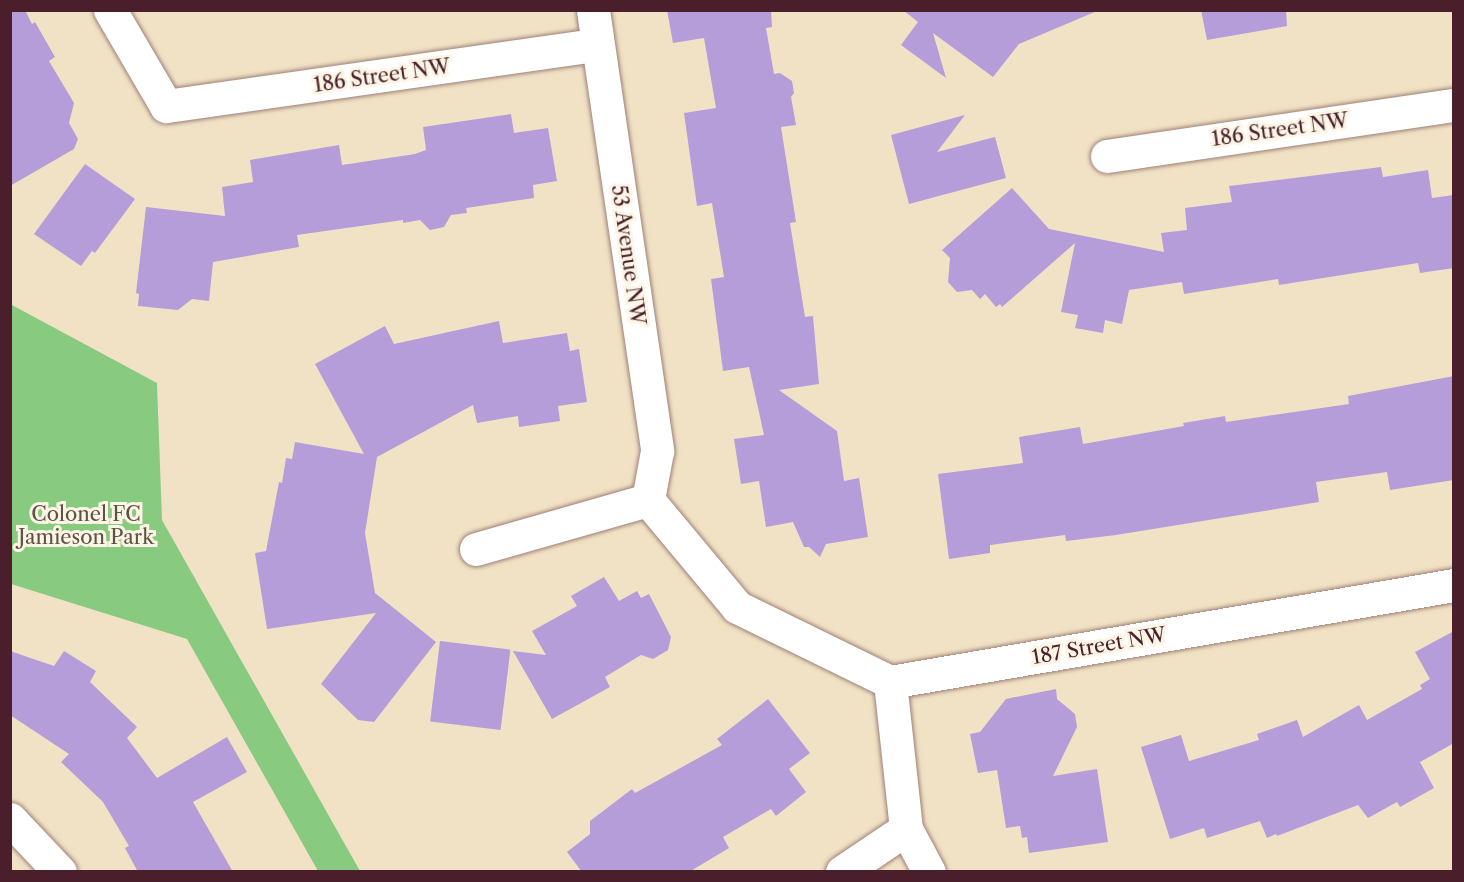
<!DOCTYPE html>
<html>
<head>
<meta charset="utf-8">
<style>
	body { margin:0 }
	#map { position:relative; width:1464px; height:882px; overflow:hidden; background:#f2e2c5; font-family:"Libre Caslon Text",serif }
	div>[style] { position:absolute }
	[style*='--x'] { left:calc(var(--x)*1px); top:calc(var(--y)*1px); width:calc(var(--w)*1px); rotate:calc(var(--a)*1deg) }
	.green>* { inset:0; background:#89ca81 }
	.building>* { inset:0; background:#b59dd9; transform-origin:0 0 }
	.roads { filter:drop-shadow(0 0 2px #9e8078) drop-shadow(0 0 2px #9e8078) }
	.minor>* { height:33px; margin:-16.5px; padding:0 16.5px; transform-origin:16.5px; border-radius:16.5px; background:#fff }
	span { translate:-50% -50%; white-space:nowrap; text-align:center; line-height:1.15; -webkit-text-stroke:6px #fcf5e5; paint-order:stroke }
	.street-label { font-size:20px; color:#4a1f2b }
	.park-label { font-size:20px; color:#5d5245 }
	.frame { position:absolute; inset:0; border:12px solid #4a1f2b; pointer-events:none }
</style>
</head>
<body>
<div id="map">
	<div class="green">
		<i style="clip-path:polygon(10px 304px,157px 383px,162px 520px,360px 871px,318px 871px,187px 639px,11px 584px)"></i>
	</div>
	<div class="building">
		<i style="clip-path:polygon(10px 10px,25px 10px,32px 24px,35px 22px,55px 57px,49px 61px,74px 103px,69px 123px,78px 139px,74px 149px,10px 186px)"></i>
		<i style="clip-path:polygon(667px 10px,771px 10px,772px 27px,766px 28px,774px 74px,780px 73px,792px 81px,794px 93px,791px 97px,796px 125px,781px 127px,796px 222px,790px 223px,805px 317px,813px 316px,819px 384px,779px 390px,837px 431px,844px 481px,859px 478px,868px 537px,826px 544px,820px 557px,809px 547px,804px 547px,793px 522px,766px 527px,759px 481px,741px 484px,734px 439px,764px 435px,749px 367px,723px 371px,711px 279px,724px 277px,712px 203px,697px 206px,684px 113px,716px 108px,704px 38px,673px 43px)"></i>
		<i style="clip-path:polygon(903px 10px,1097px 10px,1097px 11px,1019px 44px,993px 77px,933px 33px,946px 78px,901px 45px,918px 22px)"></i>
		<i style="clip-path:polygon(1201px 10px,1286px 10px,1287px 26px,1207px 40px)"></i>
		<i style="clip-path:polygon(511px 114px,514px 133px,548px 128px,557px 181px,533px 185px,534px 198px,466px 208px,467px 213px,451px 215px,444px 227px,430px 230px,420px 220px,403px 223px,403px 220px,297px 235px,299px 247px,213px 262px,209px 301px,192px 299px,178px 310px,138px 306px,139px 294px,136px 293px,146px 207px,225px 216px,222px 187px,253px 182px,250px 160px,339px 145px,342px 165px,415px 154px,426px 150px,423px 127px)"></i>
		<i style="clip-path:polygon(965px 115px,937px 152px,995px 137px,1006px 178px,909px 204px,891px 135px)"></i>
		<i style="clip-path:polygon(85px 164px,135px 199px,95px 253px,92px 251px,81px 266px,34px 234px)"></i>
		<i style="clip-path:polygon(1381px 167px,1383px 177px,1428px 170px,1432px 198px,1454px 195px,1454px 268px,1420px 273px,1418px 263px,1279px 285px,1278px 279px,1184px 294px,1182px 282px,1129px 290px,1122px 324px,1105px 320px,1103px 333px,1075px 328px,1078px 315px,1061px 312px,1075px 243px,1002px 307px,1000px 304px,996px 307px,985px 294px,980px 299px,972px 290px,957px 292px,948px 282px,950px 258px,942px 250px,1012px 188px,1049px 229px,1164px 252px,1161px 233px,1187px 230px,1185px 208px,1232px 202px,1229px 186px)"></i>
		<i style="clip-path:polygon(499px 321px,503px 343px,567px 333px,570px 351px,579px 349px,587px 402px,558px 406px,560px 421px,519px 427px,518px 416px,477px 423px,473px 405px,377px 457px,365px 533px,375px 593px,436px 642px,374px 722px,358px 720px,321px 684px,376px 613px,267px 629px,255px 553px,266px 551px,279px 482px,282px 483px,286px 458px,292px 459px,295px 442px,364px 454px,315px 364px,385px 326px,394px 344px)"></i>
		<i style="clip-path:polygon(1454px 376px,1454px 480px,1390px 490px,1387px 472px,1316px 482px,1319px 502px,1116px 535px,1066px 541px,1065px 535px,990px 545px,990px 553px,949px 559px,938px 474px,1023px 463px,1019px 437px,1080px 427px,1083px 444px,1184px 426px,1183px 423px,1225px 416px,1226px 422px,1349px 404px,1348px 396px)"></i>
		<i style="clip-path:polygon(604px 577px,619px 601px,637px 591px,641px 598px,649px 594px,671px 637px,668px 650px,653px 659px,641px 655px,605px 677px,610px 687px,552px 719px,513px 651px,546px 655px,532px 631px,577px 606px,571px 596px)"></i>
		<i style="clip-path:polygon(1454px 631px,1454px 743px,1420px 762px,1434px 788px,1400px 807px,1397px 802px,1368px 818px,1358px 805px,1277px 836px,1276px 834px,1267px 838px,1260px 821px,1207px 838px,1204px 828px,1170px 839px,1141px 747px,1181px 735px,1189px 761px,1259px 740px,1257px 734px,1297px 720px,1303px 737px,1359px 705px,1367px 720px,1422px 689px,1420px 685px,1430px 679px,1415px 652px)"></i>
		<i style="left:440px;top:641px;width:71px;height:81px;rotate:7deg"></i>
		<i style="clip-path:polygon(10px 651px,54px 666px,64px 651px,96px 671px,90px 682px,137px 727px,127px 738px,157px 778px,227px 737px,247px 772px,193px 802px,233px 872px,138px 872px,125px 848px,129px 846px,103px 802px,61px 762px,69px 754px,10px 715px)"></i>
		<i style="clip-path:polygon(1056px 689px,1057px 699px,1075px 714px,1077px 727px,1053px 776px,1097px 769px,1108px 842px,1029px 853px,1027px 837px,1022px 838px,1020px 826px,1006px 828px,997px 770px,978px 773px,970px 734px,980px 732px,1006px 699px)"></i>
		<i style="clip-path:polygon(768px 699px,810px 753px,789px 769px,806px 792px,776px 816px,771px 809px,723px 837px,729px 848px,689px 872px,582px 872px,567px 852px,590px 834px,590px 821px,632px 789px,635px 793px,722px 745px,717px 739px)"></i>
	</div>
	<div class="roads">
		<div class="minor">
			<i style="--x:110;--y:10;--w:111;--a:59.7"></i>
			<i style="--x:166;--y:106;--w:435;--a:-8.1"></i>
			<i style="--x:593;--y:10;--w:446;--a:81.7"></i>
			<i style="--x:657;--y:451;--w:50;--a:100.4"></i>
			<i style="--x:1107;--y:156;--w:351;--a:-8.4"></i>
			<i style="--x:648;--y:500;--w:139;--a:50.2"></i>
			<i style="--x:737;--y:607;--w:170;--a:26.1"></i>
			<i style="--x:476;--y:549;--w:179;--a:-15.9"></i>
			<i style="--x:10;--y:819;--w:73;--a:46.7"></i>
			<i style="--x:842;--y:872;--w:77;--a:-33.9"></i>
			<i style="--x:929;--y:872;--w:49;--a:-118.1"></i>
			<i style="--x:906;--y:829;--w:148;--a:-96.2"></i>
			<i style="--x:890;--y:682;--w:572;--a:-9.76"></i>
		</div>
	</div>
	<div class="street-label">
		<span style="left:382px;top:76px;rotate:-8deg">186 Street NW</span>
		<span style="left:1280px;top:130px;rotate:-8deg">186 Street NW</span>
		<span style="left:628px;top:255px;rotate:82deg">53 Avenue NW</span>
		<span style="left:1099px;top:646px;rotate:-10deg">187 Street NW</span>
	</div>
	<div class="park-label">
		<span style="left:86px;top:526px">Colonel FC<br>Jamieson Park</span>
	</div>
	<div class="frame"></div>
</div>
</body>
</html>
